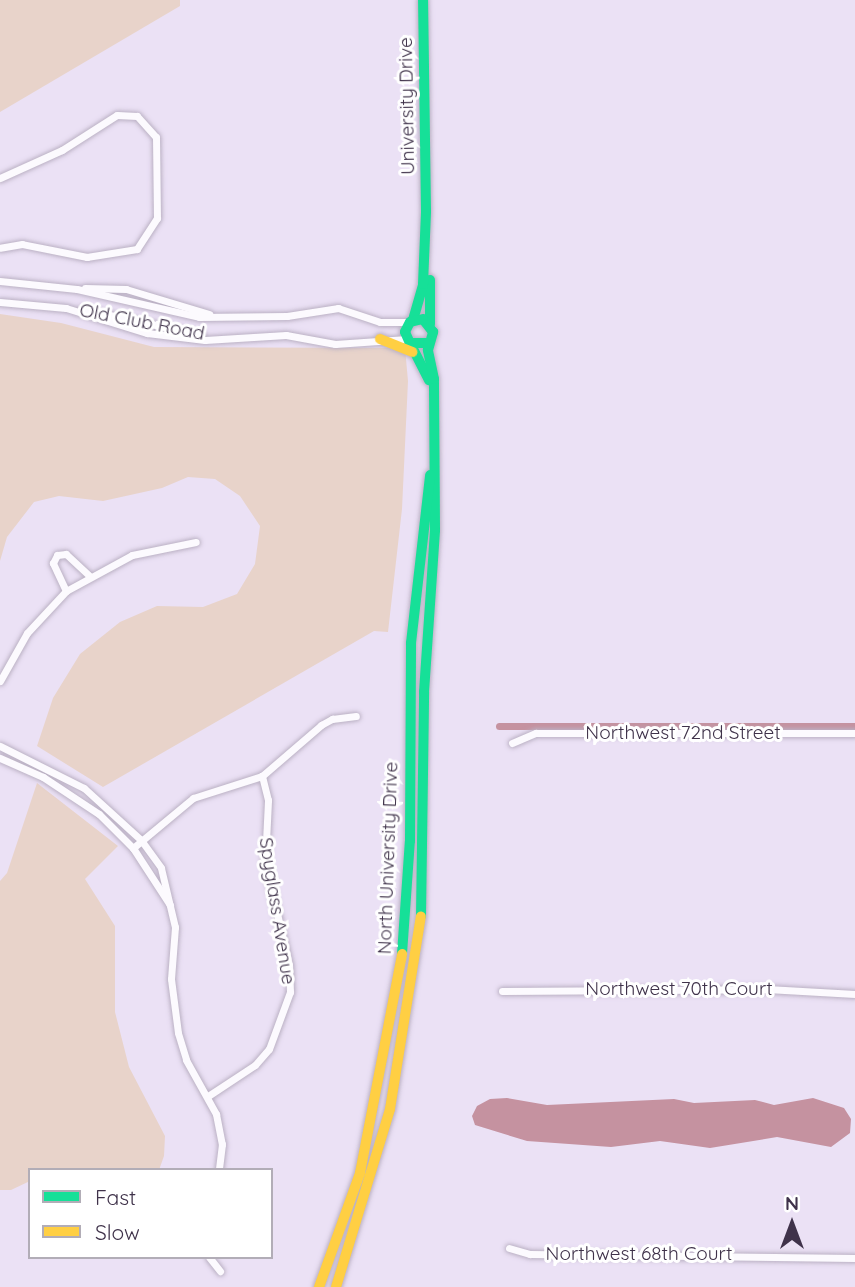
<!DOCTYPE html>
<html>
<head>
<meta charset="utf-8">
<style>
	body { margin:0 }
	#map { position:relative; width:855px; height:1287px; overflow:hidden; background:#ebe1f5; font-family:Quicksand,sans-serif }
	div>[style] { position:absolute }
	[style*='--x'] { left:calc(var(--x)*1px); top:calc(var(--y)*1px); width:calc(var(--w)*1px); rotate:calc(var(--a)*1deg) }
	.green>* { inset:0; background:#e8d3ca }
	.water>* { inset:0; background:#c592a0 }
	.canal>* { height:7px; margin:-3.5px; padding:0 3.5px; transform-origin:3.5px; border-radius:3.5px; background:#c592a0 }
	.roads { filter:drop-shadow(0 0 2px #bbb1c4) drop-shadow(0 0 2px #bbb1c4) }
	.street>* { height:7px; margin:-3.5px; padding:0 3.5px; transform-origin:3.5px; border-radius:3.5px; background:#fcfafe }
	.fast>* { height:10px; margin:-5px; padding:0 5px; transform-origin:5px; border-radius:5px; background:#16e098 }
	.slow>* { height:10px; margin:-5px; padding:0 5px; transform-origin:5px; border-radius:5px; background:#ffcf43 }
	span { translate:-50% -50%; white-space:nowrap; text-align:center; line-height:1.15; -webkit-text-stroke:6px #fff; paint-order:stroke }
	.street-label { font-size:19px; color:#3f324a }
	.legend { position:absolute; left:28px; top:1168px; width:245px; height:91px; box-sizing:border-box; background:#fff; border:2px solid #b2adb7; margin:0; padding:9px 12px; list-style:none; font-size:21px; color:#3f324a }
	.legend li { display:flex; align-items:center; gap:14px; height:35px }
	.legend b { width:35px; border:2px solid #b2adb7 }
	.north { position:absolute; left:757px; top:1189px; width:70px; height:70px; -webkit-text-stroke:5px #fff; paint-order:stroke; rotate:0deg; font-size:19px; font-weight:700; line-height:28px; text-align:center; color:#3f324a }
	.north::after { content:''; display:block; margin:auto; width:24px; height:32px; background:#3f324a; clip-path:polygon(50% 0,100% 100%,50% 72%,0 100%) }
</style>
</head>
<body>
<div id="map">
	<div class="green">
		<i style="clip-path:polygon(0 0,180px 0,180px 6px,0 112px)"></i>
		<i style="clip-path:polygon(0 314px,61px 323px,154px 347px,405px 348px,408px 381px,402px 509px,388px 632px,374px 631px,103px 787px,37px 746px,53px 698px,80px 654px,120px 622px,157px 606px,203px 607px,237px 594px,255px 564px,260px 526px,240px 496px,215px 479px,188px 477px,162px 488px,103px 501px,59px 496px,34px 502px,7px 537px,0 561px)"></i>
		<i style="clip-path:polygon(37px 783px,118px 846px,85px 879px,115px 926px,115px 1012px,129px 1067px,165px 1136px,164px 1156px,159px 1170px,30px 1170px,30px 1181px,11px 1190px,0 1190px,0 881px,7px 873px)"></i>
	</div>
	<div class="water">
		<i style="clip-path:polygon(507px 1098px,547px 1105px,674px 1099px,694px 1103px,755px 1100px,774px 1105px,813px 1098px,844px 1108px,851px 1119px,850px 1133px,831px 1147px,777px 1137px,710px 1148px,660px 1141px,611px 1147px,527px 1141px,475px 1125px,472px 1116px,477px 1106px,490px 1099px)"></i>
	</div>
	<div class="canal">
		<i style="--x:499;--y:726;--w:356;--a:0"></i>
	</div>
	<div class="roads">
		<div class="street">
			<i style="--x:0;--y:178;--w:68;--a:-24.3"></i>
			<i style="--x:62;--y:150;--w:65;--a:-32.5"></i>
			<i style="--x:117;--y:115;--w:20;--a:3"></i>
			<i style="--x:137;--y:116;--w:28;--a:48"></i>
			<i style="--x:156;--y:137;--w:81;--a:89.3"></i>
			<i style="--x:157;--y:218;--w:37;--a:123"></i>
			<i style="--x:137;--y:249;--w:51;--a:170.9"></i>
			<i style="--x:87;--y:257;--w:66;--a:-168.7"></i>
			<i style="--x:22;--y:244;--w:22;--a:170"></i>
			<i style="--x:0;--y:281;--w:77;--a:5.9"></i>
			<i style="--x:77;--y:289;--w:125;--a:12.9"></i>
			<i style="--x:199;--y:317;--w:88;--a:-0.7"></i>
			<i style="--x:287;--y:316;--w:52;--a:-8.9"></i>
			<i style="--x:338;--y:308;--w:44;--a:18.4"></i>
			<i style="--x:380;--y:322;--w:30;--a:0"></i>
			<i style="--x:85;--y:288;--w:41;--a:1.4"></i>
			<i style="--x:126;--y:289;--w:87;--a:16.8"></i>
			<i style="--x:0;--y:302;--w:66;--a:5.2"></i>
			<i style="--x:66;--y:308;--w:85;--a:17.2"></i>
			<i style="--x:147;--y:333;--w:58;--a:6.9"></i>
			<i style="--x:205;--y:340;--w:81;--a:-3.5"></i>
			<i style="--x:286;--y:335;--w:50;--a:10.4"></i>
			<i style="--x:335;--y:344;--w:72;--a:-4"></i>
			<i style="--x:82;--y:309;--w:122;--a:12.3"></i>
			<i style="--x:66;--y:591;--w:31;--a:-115"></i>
			<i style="--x:53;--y:563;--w:9;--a:-63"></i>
			<i style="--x:57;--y:555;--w:9;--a:-6"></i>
			<i style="--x:66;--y:554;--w:33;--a:43"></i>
			<i style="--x:0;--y:681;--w:55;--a:-60.6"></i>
			<i style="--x:27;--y:633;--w:57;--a:-47.1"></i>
			<i style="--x:66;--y:591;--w:75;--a:-28.6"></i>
			<i style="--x:132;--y:555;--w:65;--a:-11.5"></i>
			<i style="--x:512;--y:743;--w:26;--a:-23"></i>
			<i style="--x:536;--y:733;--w:319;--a:0"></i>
			<i style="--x:0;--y:746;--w:94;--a:26.6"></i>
			<i style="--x:84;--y:788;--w:77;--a:42.4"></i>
			<i style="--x:141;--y:840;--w:34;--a:54"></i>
			<i style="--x:161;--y:868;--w:61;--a:76.7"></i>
			<i style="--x:175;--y:927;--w:52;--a:94.4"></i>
			<i style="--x:171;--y:979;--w:54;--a:82.6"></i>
			<i style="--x:178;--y:1033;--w:28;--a:73"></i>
			<i style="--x:186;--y:1060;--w:62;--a:60.9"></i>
			<i style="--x:216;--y:1114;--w:31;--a:79"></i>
			<i style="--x:222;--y:1144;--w:26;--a:97"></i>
			<i style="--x:0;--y:758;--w:47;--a:23.8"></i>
			<i style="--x:43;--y:777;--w:67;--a:33.5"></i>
			<i style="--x:99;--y:814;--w:48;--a:45"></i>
			<i style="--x:133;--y:848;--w:68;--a:57"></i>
			<i style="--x:133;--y:848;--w:78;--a:-39.8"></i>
			<i style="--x:193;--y:798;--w:72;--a:-17.7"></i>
			<i style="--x:262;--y:776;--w:78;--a:-40.8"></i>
			<i style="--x:321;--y:725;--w:13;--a:-29"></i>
			<i style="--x:332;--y:719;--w:24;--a:-7"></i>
			<i style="--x:502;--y:991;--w:265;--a:-0.4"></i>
			<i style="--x:767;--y:989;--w:88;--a:3.3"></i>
			<i style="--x:208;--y:1096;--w:56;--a:-33.4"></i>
			<i style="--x:255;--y:1065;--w:21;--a:-49"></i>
			<i style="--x:269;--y:1049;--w:61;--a:-69.8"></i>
			<i style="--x:290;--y:992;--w:27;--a:-92"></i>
			<i style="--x:289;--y:965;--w:106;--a:-103.1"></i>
			<i style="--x:265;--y:862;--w:62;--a:-87.2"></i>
			<i style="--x:268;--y:800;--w:25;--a:-104"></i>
			<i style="--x:509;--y:1248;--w:22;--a:16"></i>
			<i style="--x:530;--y:1254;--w:325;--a:0.7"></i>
			<i style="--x:209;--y:1257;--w:18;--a:52"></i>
		</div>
		<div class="fast">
			<i style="--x:430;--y:280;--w:44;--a:90"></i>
			<i style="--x:413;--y:320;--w:37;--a:-74"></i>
			<i style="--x:423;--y:284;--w:73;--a:-87.6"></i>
			<i style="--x:426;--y:211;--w:211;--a:-90.8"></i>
			<i style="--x:410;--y:343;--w:42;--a:62.8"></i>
			<i style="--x:421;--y:916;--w:224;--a:-89.2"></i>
			<i style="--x:424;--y:692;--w:162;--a:-86.1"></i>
			<i style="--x:435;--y:530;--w:151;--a:-90.4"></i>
			<i style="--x:434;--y:379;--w:30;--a:-102"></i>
			<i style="--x:428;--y:350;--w:19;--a:-74"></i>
			<i style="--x:433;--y:332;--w:16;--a:-128"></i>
			<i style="--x:423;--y:319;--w:13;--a:167"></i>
			<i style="--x:410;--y:322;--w:11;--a:117"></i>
			<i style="--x:405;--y:332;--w:12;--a:66"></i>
			<i style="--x:410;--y:343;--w:19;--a:0"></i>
			<i style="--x:402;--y:954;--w:113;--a:-86"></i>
			<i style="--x:410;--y:841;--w:198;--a:-89.7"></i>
			<i style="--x:411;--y:643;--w:169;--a:-83.5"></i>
		</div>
		<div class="slow">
			<i style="--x:380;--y:339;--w:35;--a:22"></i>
			<i style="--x:319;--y:1287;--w:121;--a:-70.2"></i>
			<i style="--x:360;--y:1173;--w:223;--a:-79.1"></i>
			<i style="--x:336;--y:1287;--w:186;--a:-73.1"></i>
			<i style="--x:390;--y:1109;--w:195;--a:-80.9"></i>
		</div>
	</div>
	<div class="street-label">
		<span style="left:407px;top:106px;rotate:-91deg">University Drive</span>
		<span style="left:142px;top:322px;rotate:11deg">Old Club Road</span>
		<span style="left:683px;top:733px">Northwest 72nd Street</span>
		<span style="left:388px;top:858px;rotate:-88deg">North University Drive</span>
		<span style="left:277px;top:911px;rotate:81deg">Spyglass Avenue</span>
		<span style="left:679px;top:989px">Northwest 70th Court</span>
		<span style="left:639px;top:1254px">Northwest 68th Court</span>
	</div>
	<ul class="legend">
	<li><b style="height:9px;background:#16e098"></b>Fast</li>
	<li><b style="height:9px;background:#ffcf43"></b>Slow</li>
	</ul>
	<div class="north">N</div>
</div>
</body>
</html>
